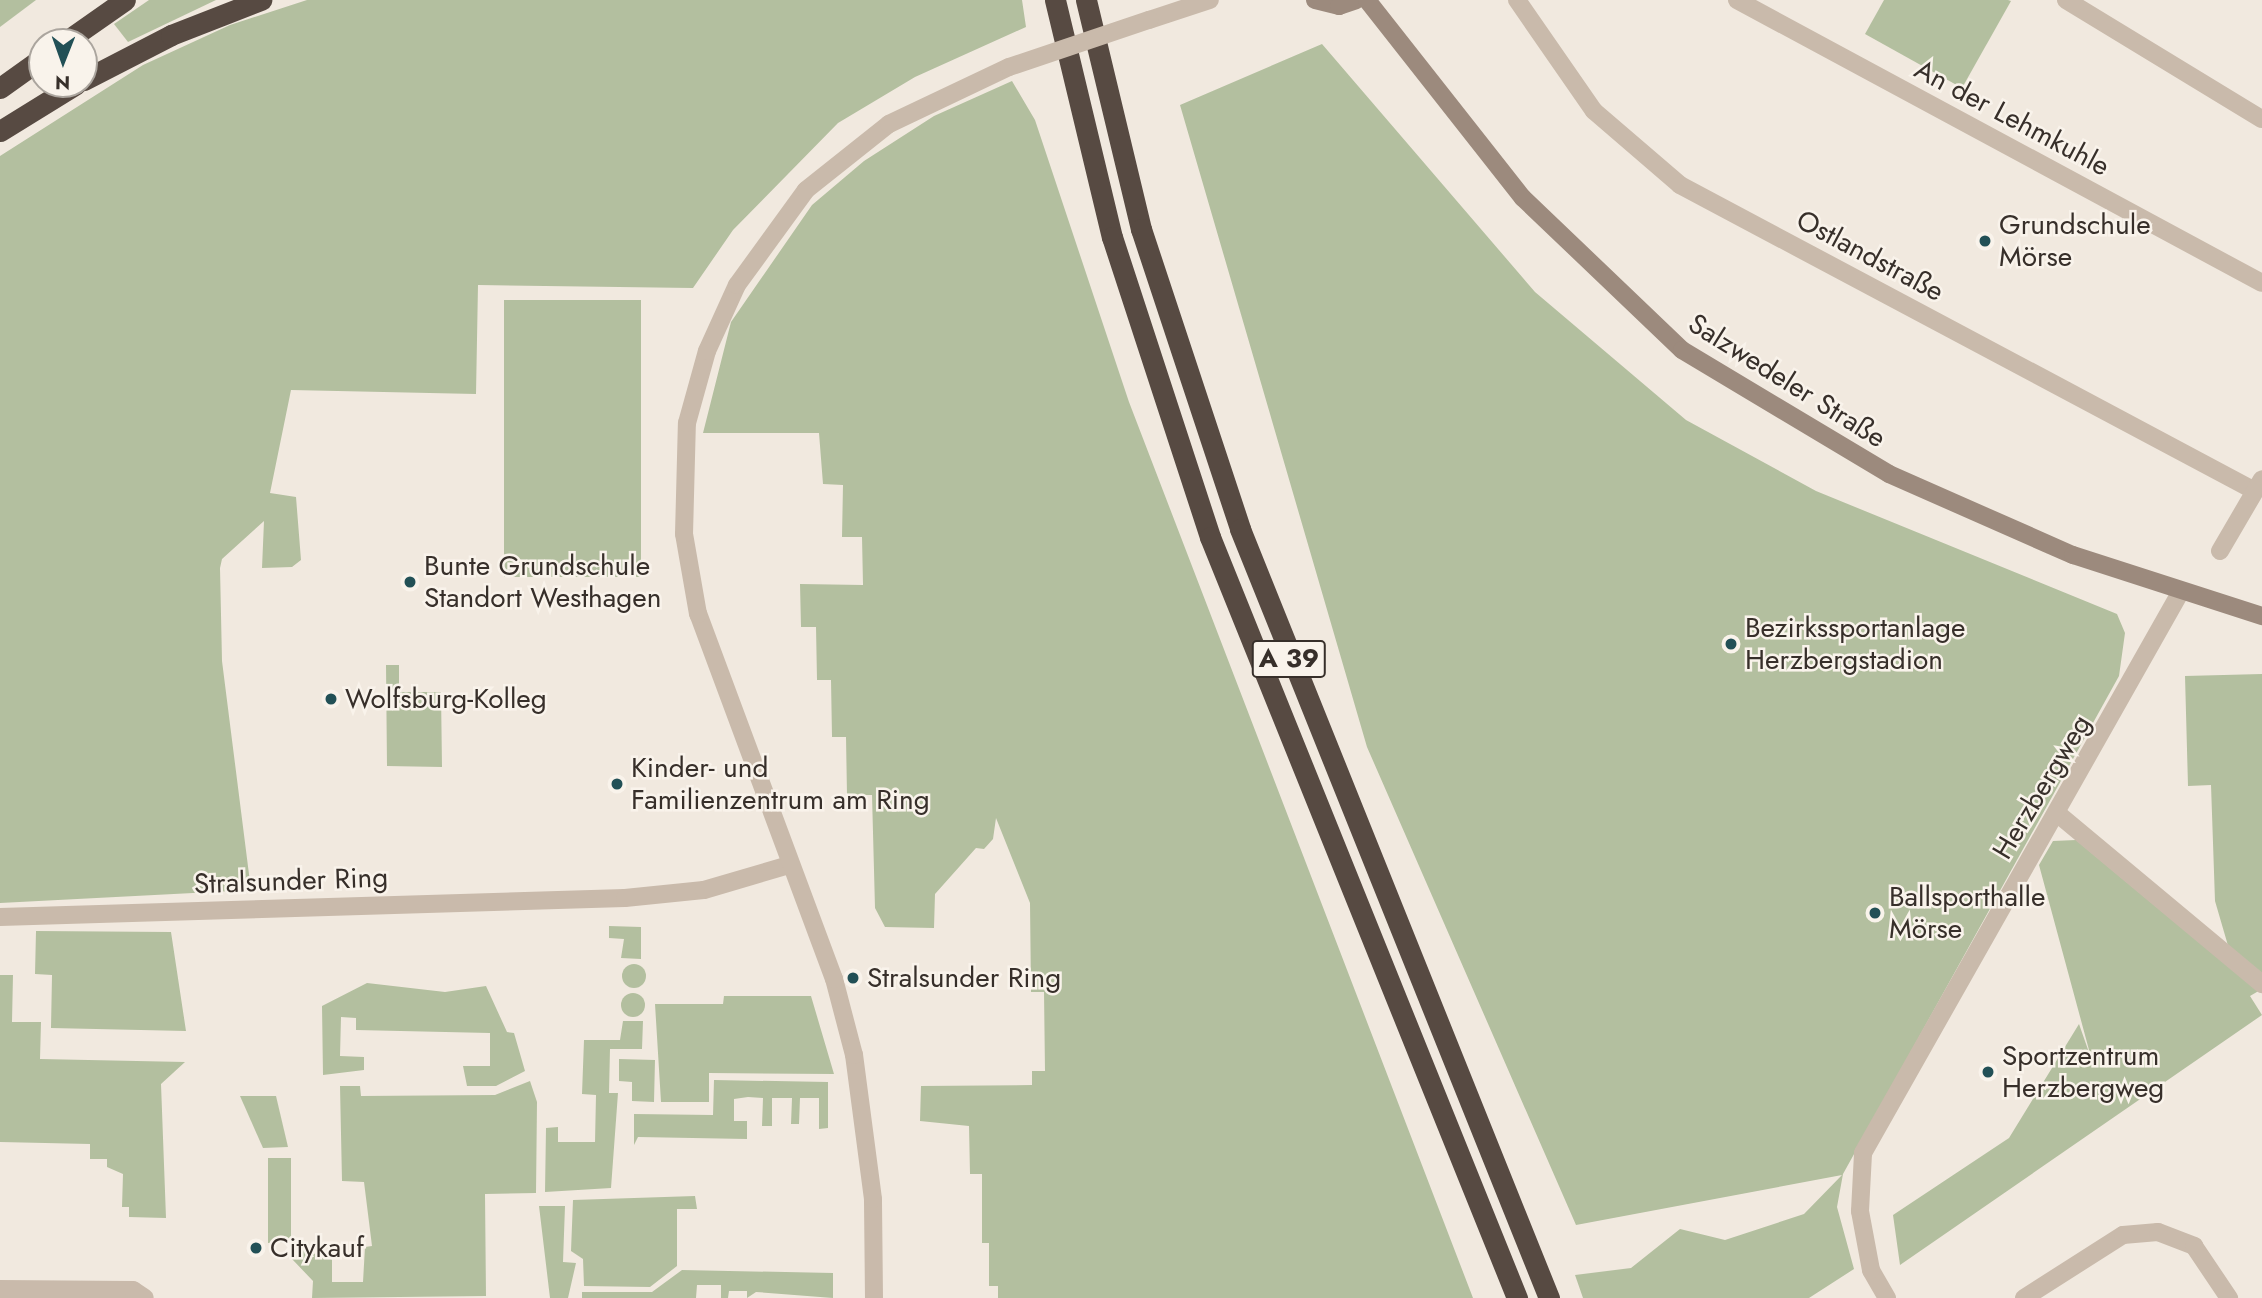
<!DOCTYPE html>
<html>
<head>
<meta charset="utf-8">
<style>
	body { margin:0 }
	#map { position:relative; width:2262px; height:1298px; overflow:hidden; background:#f1e9df; font-family:Jost,sans-serif }
	div>[style] { position:absolute }
	[style*='--x'] { left:calc(var(--x)*1px); top:calc(var(--y)*1px); width:calc(var(--w)*1px); rotate:calc(var(--a)*1deg) }
	.green>* { inset:0; background:#b3bf9f; transform-origin:0 0 }
	.round { border-radius:50% }
	.street>* { height:18px; margin:-9px; padding:0 9px; transform-origin:9px; border-radius:9px; background:#c9baab }
	.secondary>* { height:18px; margin:-9px; padding:0 9px; transform-origin:9px; border-radius:9px; background:#9c8a7d }
	.highway>* { height:21px; margin:-10.5px; padding:0 10.5px; transform-origin:10.5px; border-radius:10.5px; background:#574a42 }
	.street-bridge>* { height:18px; margin:-9px; padding:0 9px; transform-origin:9px; border-radius:9px; background:#c9baab }
	.dots>* { width:19px; height:19px; translate:-50% -50%; box-sizing:border-box; border:4px solid #f9f3eb; border-radius:50% }
	span { translate:-50% -50%; white-space:nowrap; text-align:center; line-height:1.15; -webkit-text-stroke:5px #f9f3eb; paint-order:stroke }
	.shield-label span { padding:2px 5px; background:#f9f3eb; border:2px solid; border-radius:5px; -webkit-text-stroke-width:0 }
	.shield-label { font-size:26px; color:#372f2a; font-weight:700 }
	.street-label { font-size:28px; color:#372f2a }
	.poi-label { font-size:28px; color:#372f2a }
	.left { translate:0 -50%; text-align:left }
	.north { position:absolute; left:28px; top:28px; width:70px; height:70px; box-sizing:border-box; background:#f9f3eb; border:2px solid #aba59e; border-radius:50%; rotate:181deg; font-size:19px; font-weight:700; line-height:28px; text-align:center; color:#372f2a }
	.north::after { content:''; display:block; margin:auto; width:24px; height:32px; background:#225056; clip-path:polygon(50% 0,100% 100%,50% 72%,0 100%) }
</style>
</head>
<body>
<div id="map">
	<div class="green">
		<i style="clip-path:polygon(0 0,36px 0,0 27px)"></i>
		<i style="clip-path:polygon(149px 0,216px 0,128px 42px,114px 24px)"></i>
		<i style="clip-path:polygon(307px 0,1022px 0,1026px 27px,915px 77px,838px 123px,733px 230px,693px 288px,478px 285px,476px 394px,291px 390px,270px 493px,296px 497px,301px 560px,292px 567px,262px 568px,264px 521px,222px 559px,220px 568px,222px 661px,251px 890px,0 903px,0 156px,143px 65px,230px 25px)"></i>
		<i style="clip-path:polygon(1884px 0,2008px 0,2011px 1px,1962px 88px,1865px 34px)"></i>
		<i style="clip-path:polygon(1322px 44px,1535px 292px,1686px 420px,1816px 491px,2117px 614px,2125px 633px,2119px 676px,1843px 1174px,1837px 1207px,1854px 1269px,1809px 1298px,1583px 1298px,1575px 1275px,1631px 1268px,1680px 1229px,1725px 1240px,1804px 1214px,1842px 1175px,1576px 1225px,1367px 747px,1180px 105px)"></i>
		<i style="clip-path:polygon(1012px 81px,1035px 120px,1129px 402px,1473px 1298px,998px 1298px,998px 1286px,989px 1286px,989px 1243px,982px 1243px,982px 1174px,970px 1174px,969px 1126px,920px 1121px,921px 1086px,1032px 1085px,1032px 1071px,1045px 1071px,1044px 992px,1031px 992px,1030px 903px,996px 818px,993px 839px,984px 849px,976px 848px,935px 894px,934px 928px,885px 927px,875px 908px,872px 795px,847px 795px,846px 737px,832px 737px,831px 680px,817px 680px,816px 627px,801px 627px,800px 584px,863px 585px,862px 537px,842px 537px,843px 485px,823px 484px,819px 433px,703px 433px,731px 322px,812px 205px,864px 161px,934px 116px)"></i>
		<i style="left:504px;top:300px;width:137px;height:277px"></i>
		<i style="clip-path:polygon(386px 665px,399px 665px,399px 692px,441px 692px,442px 767px,387px 766px)"></i>
		<i style="clip-path:polygon(2262px 674px,2262px 989px,2250px 996px,2262px 1015px,1900px 1265px,1893px 1215px,2009px 1138px,2079px 1024px,2092px 1061px,2039px 865px,2053px 841px,2076px 840px,2236px 973px,2215px 901px,2211px 785px,2188px 786px,2185px 676px)"></i>
		<i style="clip-path:polygon(609px 926px,641px 927px,641px 959px,621px 958px,624px 939px,609px 938px)"></i>
		<i style="clip-path:polygon(36px 931px,171px 932px,186px 1031px,51px 1028px,52px 975px,35px 974px)"></i>
		<i class="round" style="left:622px;top:964px;width:24px;height:24px"></i>
		<i style="clip-path:polygon(0 975px,13px 975px,12px 1022px,41px 1022px,40px 1059px,185px 1062px,161px 1084px,166px 1218px,129px 1217px,129px 1207px,122px 1207px,123px 1174px,107px 1167px,107px 1159px,90px 1159px,90px 1144px,0 1142px)"></i>
		<i style="clip-path:polygon(367px 983px,445px 992px,486px 986px,507px 1032px,514px 1033px,525px 1071px,496px 1086px,467px 1086px,463px 1066px,490px 1066px,490px 1033px,356px 1030px,356px 1018px,341px 1017px,340px 1056px,364px 1057px,364px 1070px,323px 1075px,322px 1006px)"></i>
		<i class="round" style="left:621px;top:993px;width:24px;height:24px"></i>
		<i style="clip-path:polygon(724px 996px,811px 996px,834px 1074px,709px 1073px,709px 1102px,661px 1102px,655px 1004px,723px 1004px)"></i>
		<i style="clip-path:polygon(623px 1021px,643px 1021px,642px 1049px,610px 1049px,609px 1093px,618px 1093px,611px 1188px,545px 1192px,546px 1128px,558px 1127px,558px 1142px,595px 1142px,596px 1095px,582px 1094px,584px 1040px,620px 1040px)"></i>
		<i style="clip-path:polygon(619px 1059px,655px 1060px,654px 1102px,632px 1101px,632px 1082px,619px 1081px)"></i>
		<i style="clip-path:polygon(714px 1080px,828px 1082px,828px 1128px,819px 1129px,819px 1098px,800px 1098px,799px 1124px,791px 1124px,792px 1098px,772px 1098px,772px 1126px,762px 1126px,763px 1098px,748px 1097px,734px 1099px,734px 1121px,747px 1121px,747px 1139px,638px 1137px,634px 1145px,634px 1114px,713px 1115px)"></i>
		<i style="clip-path:polygon(530px 1081px,537px 1102px,536px 1193px,485px 1194px,486px 1296px,312px 1298px,313px 1281px,292px 1259px,302px 1250px,332px 1259px,332px 1282px,363px 1282px,365px 1247px,372px 1246px,364px 1182px,342px 1181px,340px 1086px,360px 1086px,361px 1096px,495px 1095px)"></i>
		<i style="clip-path:polygon(240px 1096px,276px 1096px,288px 1147px,263px 1148px)"></i>
		<i style="left:268px;top:1158px;width:23px;height:85px"></i>
		<i style="clip-path:polygon(695px 1196px,697px 1209px,677px 1209px,677px 1266px,650px 1287px,584px 1286px,583px 1259px,571px 1251px,573px 1200px)"></i>
		<i style="clip-path:polygon(539px 1206px,565px 1206px,563px 1262px,576px 1263px,568px 1298px,550px 1298px)"></i>
		<i style="clip-path:polygon(682px 1270px,833px 1273px,833px 1298px,756px 1292px,747px 1298px,747px 1291px,729px 1291px,728px 1298px,721px 1298px,721px 1285px,697px 1285px,696px 1298px,582px 1298px,582px 1292px,652px 1292px)"></i>
	</div>
	<div class="street">
		<i style="--x:1517;--y:0;--w:135;--a:55.3"></i>
		<i style="--x:1594;--y:111;--w:113;--a:40.7"></i>
		<i style="--x:1680;--y:185;--w:651;--a:28.02"></i>
		<i style="--x:1737;--y:0;--w:596;--a:28.33"></i>
		<i style="--x:2066;--y:0;--w:229;--a:31.3"></i>
		<i style="--x:1149;--y:20;--w:64;--a:-18.2"></i>
		<i style="--x:2220;--y:551;--w:83;--a:-59.7"></i>
		<i style="--x:2058;--y:814;--w:266;--a:39.8"></i>
		<i style="--x:0;--y:917;--w:625;--a:-1.74"></i>
		<i style="--x:625;--y:898;--w:79;--a:-5.8"></i>
		<i style="--x:704;--y:890;--w:89;--a:-16.4"></i>
		<i style="--x:0;--y:1289;--w:133;--a:0.4"></i>
		<i style="--x:133;--y:1290;--w:14;--a:34"></i>
		<i style="--x:874;--y:1298;--w:99;--a:-90.6"></i>
		<i style="--x:873;--y:1199;--w:145;--a:-97.5"></i>
		<i style="--x:854;--y:1055;--w:79;--a:-104.7"></i>
		<i style="--x:834;--y:979;--w:390;--a:-110.4"></i>
		<i style="--x:698;--y:614;--w:81;--a:-99.9"></i>
		<i style="--x:684;--y:534;--w:111;--a:-88.5"></i>
		<i style="--x:687;--y:423;--w:75;--a:-74.5"></i>
		<i style="--x:707;--y:351;--w:72;--a:-65.6"></i>
		<i style="--x:737;--y:285;--w:117;--a:-54"></i>
		<i style="--x:806;--y:190;--w:106;--a:-38.5"></i>
		<i style="--x:889;--y:124;--w:133;--a:-25.4"></i>
		<i style="--x:1887;--y:1298;--w:32;--a:-120"></i>
		<i style="--x:1871;--y:1270;--w:60;--a:-100.6"></i>
		<i style="--x:1860;--y:1211;--w:58;--a:-87"></i>
		<i style="--x:1863;--y:1153;--w:643;--a:-60.49"></i>
		<i style="--x:2024;--y:1298;--w:117;--a:-32.5"></i>
		<i style="--x:2123;--y:1235;--w:35;--a:-5"></i>
		<i style="--x:2158;--y:1232;--w:39;--a:21"></i>
		<i style="--x:2194;--y:1246;--w:63;--a:56.1"></i>
	</div>
	<div class="secondary">
		<i style="--x:1315;--y:0;--w:25;--a:14"></i>
		<i style="--x:1339;--y:6;--w:18;--a:-19"></i>
		<i style="--x:1367;--y:0;--w:252;--a:51.8"></i>
		<i style="--x:1523;--y:198;--w:220;--a:43.7"></i>
		<i style="--x:1682;--y:350;--w:241;--a:30.9"></i>
		<i style="--x:1889;--y:474;--w:201;--a:23.8"></i>
		<i style="--x:2073;--y:555;--w:199;--a:17.9"></i>
	</div>
	<div class="highway">
		<i style="--x:1055;--y:0;--w:244;--a:76.5"></i>
		<i style="--x:1112;--y:237;--w:316;--a:71.9"></i>
		<i style="--x:1210;--y:537;--w:821;--a:68.03"></i>
		<i style="--x:1086;--y:0;--w:236;--a:76.5"></i>
		<i style="--x:1141;--y:229;--w:316;--a:71.7"></i>
		<i style="--x:1240;--y:529;--w:829;--a:68.11"></i>
		<i style="--x:65;--y:42;--w:73;--a:-35"></i>
		<i style="--x:84;--y:80;--w:98;--a:-27.3"></i>
		<i style="--x:171;--y:35;--w:97;--a:-21.3"></i>
		<i style="--x:0;--y:88;--w:52;--a:-35.5"></i>
		<i style="--x:0;--y:131;--w:89;--a:-31.7"></i>
	</div>
	<div class="street-bridge">
		<i style="--x:1009;--y:67;--w:148;--a:-18.6"></i>
	</div>
	<div class="dots">
		<i style="left:1985px;top:241px;background:#225056"></i>
		<i style="left:410px;top:582px;background:#225056"></i>
		<i style="left:1731px;top:644px;background:#225056"></i>
		<i style="left:331px;top:699px;background:#225056"></i>
		<i style="left:617px;top:784px;background:#225056"></i>
		<i style="left:1875px;top:913px;background:#225056"></i>
		<i style="left:853px;top:978px;background:#225056"></i>
		<i style="left:1988px;top:1072px;background:#225056"></i>
		<i style="left:256px;top:1248px;background:#225056"></i>
	</div>
	<div class="shield-label">
		<span style="left:1289px;top:659px">A 39</span>
	</div>
	<div class="street-label">
		<span style="left:2012px;top:118px;rotate:28deg">An der Lehmkuhle</span>
		<span style="left:1870px;top:256px;rotate:28deg">Ostlandstraße</span>
		<span style="left:1787px;top:381px;rotate:32deg">Salzwedeler Straße</span>
		<span style="left:2042px;top:787px;rotate:-59deg">Herzbergweg</span>
		<span style="left:291px;top:881px;rotate:-2deg">Stralsunder Ring</span>
	</div>
	<div class="poi-label">
		<span class="left" style="left:1999px;top:241px">Grundschule<br>Mörse</span>
		<span class="left" style="left:424px;top:582px">Bunte Grundschule<br>Standort Westhagen</span>
		<span class="left" style="left:1745px;top:644px">Bezirkssportanlage<br>Herzbergstadion</span>
		<span class="left" style="left:345px;top:699px">Wolfsburg-Kolleg</span>
		<span class="left" style="left:631px;top:784px">Kinder- und<br>Familienzentrum am Ring</span>
		<span class="left" style="left:1889px;top:913px">Ballsporthalle<br>Mörse</span>
		<span class="left" style="left:867px;top:978px">Stralsunder Ring</span>
		<span class="left" style="left:2002px;top:1072px">Sportzentrum<br>Herzbergweg</span>
		<span class="left" style="left:270px;top:1248px">Citykauf</span>
	</div>
	<div class="north">N</div>
</div>
</body>
</html>
